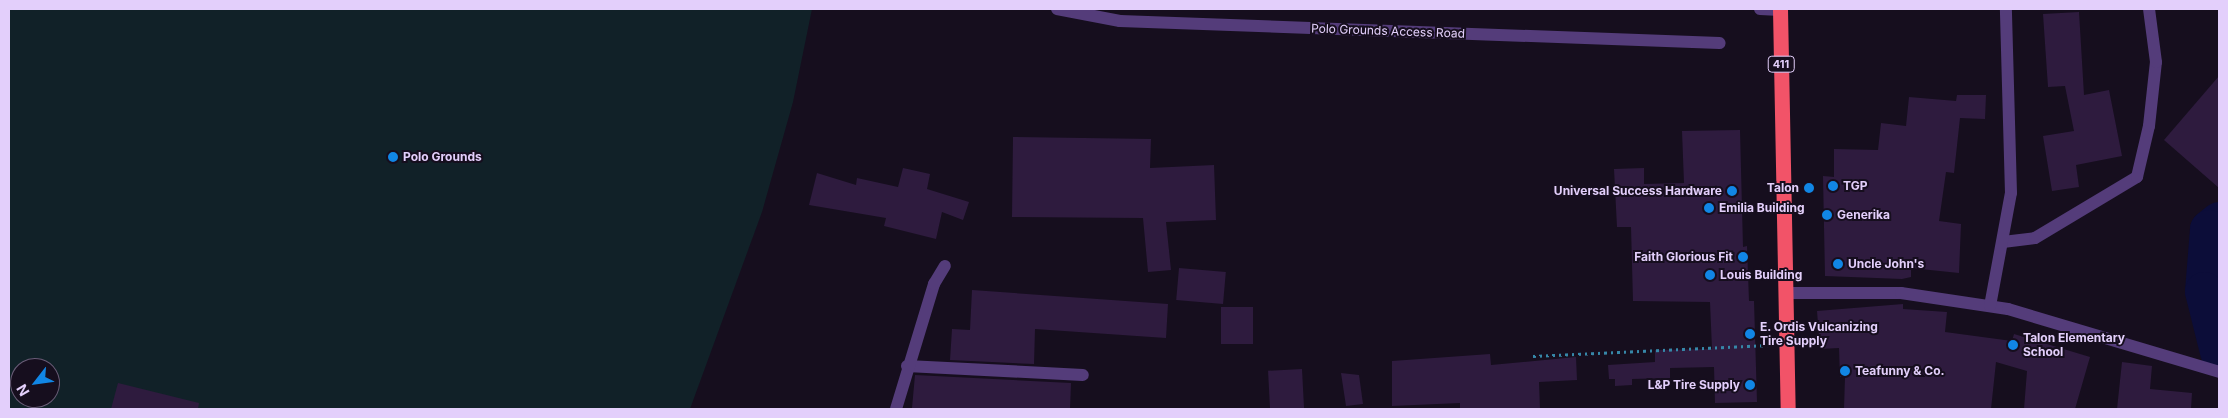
<!DOCTYPE html>
<html>
<head>
<meta charset="utf-8">
<style>
	body { margin:0 }
	#map { position:relative; width:2228px; height:418px; overflow:hidden; background:#160e1e; font-family:Inter,sans-serif }
	div>[style] { position:absolute }
	[style*='--x'] { left:calc(var(--x)*1px); top:calc(var(--y)*1px); width:calc(var(--w)*1px); rotate:calc(var(--a)*1deg) }
	.green>* { inset:0; background:#112128 }
	.river>* { height:39px; margin:-19.5px; padding:0 19.5px; transform-origin:19.5px; border-radius:19.5px; background:#0c0d39 }
	.building>* { inset:0; background:#2e1b3e; transform-origin:0 0 }
	.path>* { height:3px; margin-top:-1.5px; transform-origin:0; background:repeating-linear-gradient(90deg,#3687a8 0 2.5px,transparent 0 6.5px) }
	.minor>* { height:12px; margin:-6px; padding:0 6px; transform-origin:6px; border-radius:6px; background:#543c7a }
	.highway>* { height:15px; margin:-7.5px; padding:0 7.5px; transform-origin:7.5px; border-radius:7.5px; background:#f25368 }
	.dots>* { width:14px; height:14px; translate:-50% -50%; box-sizing:border-box; border:2px solid #160e1e; border-radius:50% }
	span { translate:-50% -50%; white-space:nowrap; text-align:center; line-height:1.15; -webkit-text-stroke:4px #160e1e; paint-order:stroke }
	.shield-label span { padding:1px 4px; background:#160e1e; border:1px solid; border-radius:4px; -webkit-text-stroke-width:0 }
	.shield-label { font-size:11px; color:#e3cffb; font-weight:700 }
	.street-label { font-size:12px; color:#e3cffb }
	.poi-label { font-size:12px; color:#e3cffb; font-weight:700 }
	.left { translate:0 -50%; text-align:left }
	.right { translate:-100% -50%; text-align:right }
	.frame { position:absolute; inset:0; border:10px solid #e3cffb; pointer-events:none }
	.north { position:absolute; left:10px; top:358px; width:50px; height:50px; box-sizing:border-box; background:#160e1e; border:1px solid #685b76; border-radius:50%; rotate:240deg; font-size:14px; font-weight:700; line-height:20px; text-align:center; color:#e3cffb }
	.north::after { content:''; display:block; margin:auto; width:18px; height:22px; background:#1186e5; clip-path:polygon(50% 0,100% 100%,50% 72%,0 100%) }
</style>
</head>
<body>
<div id="map">
	<div class="green">
		<i style="clip-path:polygon(evenodd,9px 9px,812px 9px,793px 102px,762px 212px,690px 409px,9px 409px,9px 9px,20px 368px,50px 368px,50px 398px,20px 398px,20px 368px)"></i>
	</div>
	<div class="river">
		<i style="--x:2219;--y:221;--w:13;--a:141"></i>
		<i style="--x:2209;--y:229;--w:62;--a:94.6"></i>
		<i style="--x:2204;--y:291;--w:62;--a:76"></i>
	</div>
	<div class="building">
		<i style="clip-path:polygon(2079px 12px,2084px 95px,2109px 90px,2122px 156px,2076px 165px,2079px 187px,2052px 191px,2043px 136px,2074px 131px,2065px 86px,2048px 87px,2043px 14px)"></i>
		<i style="clip-path:polygon(2219px 76px,2219px 188px,2164px 140px)"></i>
		<i style="clip-path:polygon(1957px 95px,1986px 95px,1985px 119px,1960px 118px,1954px 173px,1946px 172px,1939px 221px,1961px 224px,1959px 273px,1911px 268px,1911px 277px,1902px 279px,1825px 276px,1823px 176px,1834px 177px,1834px 149px,1878px 150px,1881px 123px,1906px 126px,1909px 97px,1956px 101px)"></i>
		<i style="clip-path:polygon(1740px 130px,1743px 247px,1747px 246px,1749px 301px,1754px 301px,1757px 402px,1715px 403px,1714px 367px,1670px 368px,1670px 378px,1632px 379px,1632px 385px,1615px 386px,1615px 379px,1609px 379px,1608px 365px,1655px 362px,1655px 350px,1712px 349px,1710px 302px,1633px 301px,1631px 227px,1617px 227px,1614px 169px,1644px 168px,1644px 184px,1684px 183px,1682px 131px)"></i>
		<i style="clip-path:polygon(1013px 137px,1151px 139px,1150px 168px,1214px 165px,1216px 220px,1166px 222px,1171px 270px,1148px 272px,1143px 218px,1012px 217px)"></i>
		<i style="clip-path:polygon(903px 168px,930px 174px,927px 189px,969px 202px,963px 220px,942px 212px,936px 239px,884px 226px,886px 218px,809px 205px,817px 173px,856px 185px,857px 178px,898px 187px)"></i>
		<i style="left:1179px;top:268px;width:47px;height:32px;rotate:5deg"></i>
		<i style="clip-path:polygon(972px 290px,1168px 304px,1166px 338px,1035px 329px,1034px 364px,950px 360px,952px 329px,970px 330px)"></i>
		<i style="clip-path:polygon(1903px 304px,1903px 309px,1947px 312px,1945px 332px,2012px 341px,2014px 334px,2090px 357px,2075px 409px,2024px 409px,2027px 371px,1996px 362px,1991px 409px,1844px 409px,1845px 377px,1840px 377px,1839px 348px,1820px 349px,1817px 311px)"></i>
		<i style="left:1221px;top:307px;width:32px;height:37px"></i>
		<i style="clip-path:polygon(1490px 354px,1491px 365px,1576px 357px,1577px 380px,1539px 382px,1540px 409px,1460px 409px,1460px 403px,1392px 406px,1392px 361px)"></i>
		<i style="clip-path:polygon(2122px 362px,2152px 366px,2150px 389px,2192px 393px,2191px 409px,2117px 409px)"></i>
		<i style="left:1302px;top:369px;width:40px;height:34px;rotate:87deg"></i>
		<i style="clip-path:polygon(1341px 373px,1359px 375px,1363px 404px,1346px 406px)"></i>
		<i style="clip-path:polygon(915px 375px,1071px 383px,1070px 409px,912px 408px)"></i>
		<i style="clip-path:polygon(118px 383px,199px 403px,198px 409px,111px 409px)"></i>
	</div>
	<div class="path">
		<i style="--x:1533;--y:356;--w:236;--a:-2.7"></i>
	</div>
	<div class="minor">
		<i style="--x:1057;--y:9;--w:64;--a:10.8"></i>
		<i style="--x:1120;--y:21;--w:600;--a:2.1"></i>
		<i style="--x:1760;--y:9;--w:20;--a:3"></i>
		<i style="--x:2003;--y:242;--w:32;--a:-7"></i>
		<i style="--x:2035;--y:238;--w:119;--a:-30.9"></i>
		<i style="--x:2137;--y:177;--w:52;--a:-76.8"></i>
		<i style="--x:2149;--y:126;--w:64;--a:-83.8"></i>
		<i style="--x:2156;--y:62;--w:53;--a:-97.5"></i>
		<i style="--x:1786;--y:293;--w:115;--a:0"></i>
		<i style="--x:1901;--y:293;--w:108;--a:8.5"></i>
		<i style="--x:2008;--y:309;--w:220;--a:16.6"></i>
		<i style="--x:1990;--y:306;--w:115;--a:-79.5"></i>
		<i style="--x:2011;--y:193;--w:184;--a:-91.6"></i>
		<i style="--x:907;--y:366;--w:176;--a:2.9"></i>
		<i style="--x:896;--y:409;--w:131;--a:-73.1"></i>
		<i style="--x:934;--y:284;--w:21;--a:-59"></i>
	</div>
	<div class="highway">
		<i style="--x:1780;--y:9;--w:400;--a:88.9"></i>
	</div>
	<div class="dots">
		<i style="left:393px;top:157px;background:#1186e5"></i>
		<i style="left:1833px;top:186px;background:#1186e5"></i>
		<i style="left:1809px;top:188px;background:#1186e5"></i>
		<i style="left:1732px;top:191px;background:#1186e5"></i>
		<i style="left:1709px;top:208px;background:#1186e5"></i>
		<i style="left:1827px;top:215px;background:#1186e5"></i>
		<i style="left:1743px;top:257px;background:#1186e5"></i>
		<i style="left:1838px;top:264px;background:#1186e5"></i>
		<i style="left:1710px;top:275px;background:#1186e5"></i>
		<i style="left:1750px;top:334px;background:#1186e5"></i>
		<i style="left:2013px;top:345px;background:#1186e5"></i>
		<i style="left:1845px;top:371px;background:#1186e5"></i>
		<i style="left:1750px;top:385px;background:#1186e5"></i>
	</div>
	<div class="shield-label">
		<span style="left:1781px;top:64px">411</span>
	</div>
	<div class="street-label">
		<span style="left:1388px;top:31px;rotate:2deg">Polo Grounds Access Road</span>
	</div>
	<div class="poi-label">
		<span class="left" style="left:403px;top:157px">Polo Grounds</span>
		<span class="left" style="left:1843px;top:186px">TGP</span>
		<span class="right" style="left:1799px;top:188px">Talon</span>
		<span class="right" style="left:1722px;top:191px">Universal Success Hardware</span>
		<span class="left" style="left:1719px;top:208px">Emilia Building</span>
		<span class="left" style="left:1837px;top:215px">Generika</span>
		<span class="right" style="left:1733px;top:257px">Faith Glorious Fit</span>
		<span class="left" style="left:1848px;top:264px">Uncle John's</span>
		<span class="left" style="left:1720px;top:275px">Louis Building</span>
		<span class="left" style="left:1760px;top:334px">E. Ordis Vulcanizing<br>Tire Supply</span>
		<span class="left" style="left:2023px;top:345px">Talon Elementary<br>School</span>
		<span class="left" style="left:1855px;top:371px">Teafunny &amp; Co.</span>
		<span class="right" style="left:1740px;top:385px">L&amp;P Tire Supply</span>
	</div>
	<div class="frame"></div>
	<div class="north">N</div>
</div>
</body>
</html>
